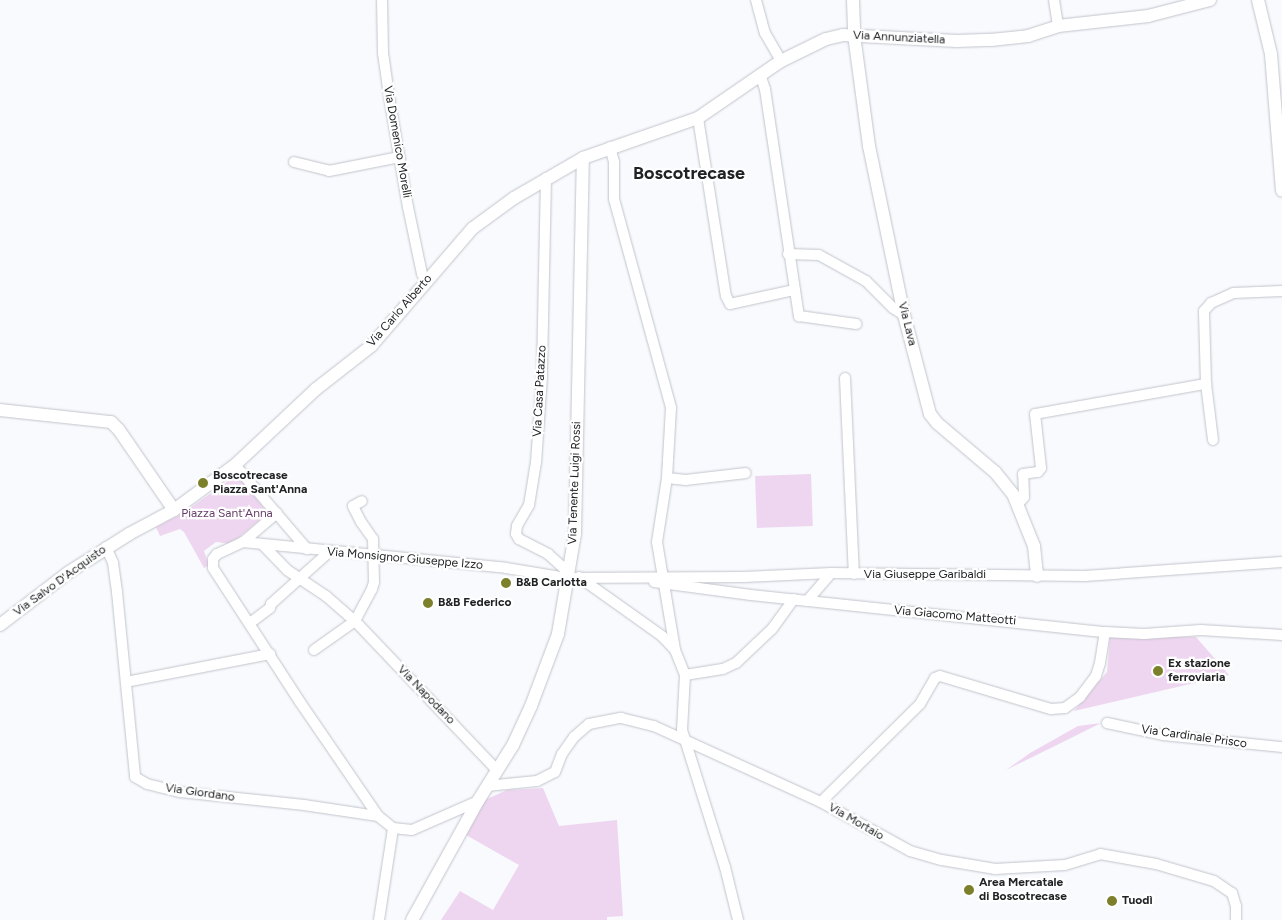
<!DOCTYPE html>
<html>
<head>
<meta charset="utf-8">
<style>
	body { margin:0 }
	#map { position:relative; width:1282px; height:920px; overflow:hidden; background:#f8fafe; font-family:Figtree,sans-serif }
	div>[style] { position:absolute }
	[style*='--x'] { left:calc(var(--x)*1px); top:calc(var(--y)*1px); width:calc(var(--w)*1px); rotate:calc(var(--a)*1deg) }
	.green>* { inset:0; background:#efd6f0; transform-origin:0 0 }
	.roads { filter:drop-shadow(0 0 1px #c1c4ca) drop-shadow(0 0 1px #c1c4ca) }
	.minor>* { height:10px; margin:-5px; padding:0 5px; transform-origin:5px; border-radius:5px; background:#fff }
	.tertiary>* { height:12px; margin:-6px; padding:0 6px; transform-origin:6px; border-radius:6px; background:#fff }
	.dots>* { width:14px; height:14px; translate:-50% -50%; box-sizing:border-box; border:2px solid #fff; border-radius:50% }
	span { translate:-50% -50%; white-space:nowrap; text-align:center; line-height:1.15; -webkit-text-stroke:4.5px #fff; paint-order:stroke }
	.street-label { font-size:12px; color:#212224 }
	.poi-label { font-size:12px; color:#212224; font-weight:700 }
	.left { translate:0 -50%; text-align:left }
	.park-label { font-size:12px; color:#67406a }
	.district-label { font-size:18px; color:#212224; font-weight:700 }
</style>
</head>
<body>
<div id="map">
	<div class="green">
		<i style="left:811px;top:474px;width:52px;height:56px;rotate:88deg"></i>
		<i style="clip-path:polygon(237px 475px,268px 513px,231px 544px,216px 542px,204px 551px,209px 565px,204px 568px,184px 532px,180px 529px,160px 536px,156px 527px,181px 514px)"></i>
		<i style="clip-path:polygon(1110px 637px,1196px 637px,1229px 675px,1074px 711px,1107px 672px)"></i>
		<i style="clip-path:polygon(1101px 723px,1071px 738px,1006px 770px,1030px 753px,1078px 726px)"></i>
		<i style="clip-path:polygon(543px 788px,559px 826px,617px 820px,623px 916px,607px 917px,607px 920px,441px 920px,460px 891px,493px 910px,519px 865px,466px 835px,485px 800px,507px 790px)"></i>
	</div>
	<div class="roads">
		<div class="minor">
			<i style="--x:382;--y:0;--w:53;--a:88.9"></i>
			<i style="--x:383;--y:53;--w:49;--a:81.9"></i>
			<i style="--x:390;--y:102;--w:107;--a:80.3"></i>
			<i style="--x:408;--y:207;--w:68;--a:78.2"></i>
			<i style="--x:422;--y:274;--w:9;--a:54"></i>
			<i style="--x:756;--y:0;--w:34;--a:75"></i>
			<i style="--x:765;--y:33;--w:32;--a:60"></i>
			<i style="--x:1054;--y:0;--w:26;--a:81"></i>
			<i style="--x:761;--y:77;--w:13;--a:72"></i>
			<i style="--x:765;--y:89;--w:230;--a:81.5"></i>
			<i style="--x:799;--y:316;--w:58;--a:8"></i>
			<i style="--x:698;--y:118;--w:180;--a:81.1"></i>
			<i style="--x:726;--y:296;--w:9;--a:63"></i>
			<i style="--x:730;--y:304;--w:66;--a:-12.3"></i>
			<i style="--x:610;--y:147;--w:16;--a:75"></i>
			<i style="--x:614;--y:162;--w:37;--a:90"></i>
			<i style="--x:614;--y:199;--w:217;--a:74.7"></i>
			<i style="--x:671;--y:408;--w:70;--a:93.3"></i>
			<i style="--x:667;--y:478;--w:65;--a:98.9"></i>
			<i style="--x:657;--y:542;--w:109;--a:80.5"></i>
			<i style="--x:294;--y:162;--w:36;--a:14"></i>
			<i style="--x:329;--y:171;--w:72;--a:-11.2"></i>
			<i style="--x:546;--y:178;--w:199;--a:91.2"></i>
			<i style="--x:542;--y:377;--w:85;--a:94"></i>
			<i style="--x:536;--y:462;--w:44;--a:99.2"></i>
			<i style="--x:529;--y:505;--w:24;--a:120"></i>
			<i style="--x:517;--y:526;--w:8;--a:97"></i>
			<i style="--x:516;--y:534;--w:6;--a:59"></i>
			<i style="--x:519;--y:539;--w:33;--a:27"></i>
			<i style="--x:548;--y:554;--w:27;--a:42"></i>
			<i style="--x:788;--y:254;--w:31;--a:2"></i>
			<i style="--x:819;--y:255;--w:54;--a:29"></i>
			<i style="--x:866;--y:281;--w:38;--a:45"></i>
			<i style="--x:893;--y:308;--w:13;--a:32"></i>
			<i style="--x:845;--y:378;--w:196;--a:87.4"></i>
			<i style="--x:1213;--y:440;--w:56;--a:-97.1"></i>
			<i style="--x:1206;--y:384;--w:73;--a:-91.6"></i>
			<i style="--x:1204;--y:311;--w:11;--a:-49"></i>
			<i style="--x:1211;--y:303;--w:24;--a:-24"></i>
			<i style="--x:1233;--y:293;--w:49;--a:-2.3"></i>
			<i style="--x:235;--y:465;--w:111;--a:49.4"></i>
			<i style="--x:667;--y:478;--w:19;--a:6"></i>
			<i style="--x:686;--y:480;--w:60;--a:-6.7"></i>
			<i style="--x:1018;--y:504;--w:9;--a:-49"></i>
			<i style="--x:1024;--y:497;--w:23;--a:-92"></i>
			<i style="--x:1023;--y:474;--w:15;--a:-8"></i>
			<i style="--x:1038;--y:472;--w:5;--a:-53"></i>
			<i style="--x:1041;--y:468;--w:54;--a:-96.3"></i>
			<i style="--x:1035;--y:414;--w:174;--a:-10"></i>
			<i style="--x:277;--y:513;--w:45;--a:139.5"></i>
			<i style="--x:243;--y:542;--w:29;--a:155"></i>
			<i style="--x:217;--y:554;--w:6;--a:129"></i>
			<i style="--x:213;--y:559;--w:9;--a:90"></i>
			<i style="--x:213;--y:568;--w:160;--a:57"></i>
			<i style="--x:300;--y:702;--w:138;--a:55.6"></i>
			<i style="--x:378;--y:816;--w:19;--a:39"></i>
			<i style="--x:393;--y:828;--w:19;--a:6"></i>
			<i style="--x:412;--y:830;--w:72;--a:-23.7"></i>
			<i style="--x:243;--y:542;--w:264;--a:5.6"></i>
			<i style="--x:506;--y:568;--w:63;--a:9.2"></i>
			<i style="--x:568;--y:578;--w:176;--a:-0.3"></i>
			<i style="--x:744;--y:577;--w:87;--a:-2.6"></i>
			<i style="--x:831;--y:573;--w:254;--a:0.7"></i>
			<i style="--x:1085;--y:576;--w:197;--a:-4.1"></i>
			<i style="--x:264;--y:546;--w:33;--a:46"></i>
			<i style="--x:287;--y:570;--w:47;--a:33.7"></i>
			<i style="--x:326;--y:596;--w:38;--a:41"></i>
			<i style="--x:355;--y:621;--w:206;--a:46.4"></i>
			<i style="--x:106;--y:547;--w:17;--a:66"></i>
			<i style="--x:113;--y:563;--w:29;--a:82"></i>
			<i style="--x:117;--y:592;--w:186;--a:84.4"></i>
			<i style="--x:135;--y:777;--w:14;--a:30"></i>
			<i style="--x:147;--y:784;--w:34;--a:14"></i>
			<i style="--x:180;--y:792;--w:125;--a:6"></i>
			<i style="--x:304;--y:805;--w:75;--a:8.5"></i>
			<i style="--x:579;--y:577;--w:102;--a:35.4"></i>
			<i style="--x:662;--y:636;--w:19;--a:47"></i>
			<i style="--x:675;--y:650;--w:27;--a:68"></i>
			<i style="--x:685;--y:675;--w:55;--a:93.1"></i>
			<i style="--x:682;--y:730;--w:144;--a:72.6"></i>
			<i style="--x:725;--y:867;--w:55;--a:76.2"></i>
			<i style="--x:654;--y:582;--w:98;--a:7.6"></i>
			<i style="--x:751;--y:595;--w:356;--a:6"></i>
			<i style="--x:1105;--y:632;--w:39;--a:3"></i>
			<i style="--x:1144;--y:634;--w:57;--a:-4"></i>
			<i style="--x:1201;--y:630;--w:81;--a:3.5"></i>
			<i style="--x:807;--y:601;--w:37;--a:-49"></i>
			<i style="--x:250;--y:623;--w:25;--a:-37"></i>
			<i style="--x:270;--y:608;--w:4;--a:-76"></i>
			<i style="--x:271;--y:604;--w:78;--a:-41.9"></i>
			<i style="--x:314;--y:650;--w:50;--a:-35.3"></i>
			<i style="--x:355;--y:621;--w:36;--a:-62"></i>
			<i style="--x:372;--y:589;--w:7;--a:-74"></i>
			<i style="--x:374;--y:582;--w:43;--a:-91.3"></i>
			<i style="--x:373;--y:539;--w:21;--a:-125"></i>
			<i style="--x:361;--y:522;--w:18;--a:-117"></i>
			<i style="--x:353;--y:506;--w:10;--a:-29"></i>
			<i style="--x:685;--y:675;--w:38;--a:-9"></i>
			<i style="--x:723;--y:669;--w:14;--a:-25"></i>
			<i style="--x:736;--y:663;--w:50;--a:-43.4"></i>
			<i style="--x:772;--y:629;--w:37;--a:-54"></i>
			<i style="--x:126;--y:682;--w:147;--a:-11"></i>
			<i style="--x:1107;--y:723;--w:57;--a:12.1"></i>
			<i style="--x:1163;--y:735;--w:120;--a:5.8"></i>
			<i style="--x:487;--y:786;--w:50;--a:-5.7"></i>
			<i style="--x:537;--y:781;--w:20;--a:-27"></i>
			<i style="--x:555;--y:772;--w:19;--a:-69"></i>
			<i style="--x:562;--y:754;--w:21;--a:-55"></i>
			<i style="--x:574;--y:737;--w:20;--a:-41"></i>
			<i style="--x:589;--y:724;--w:33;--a:-11"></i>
			<i style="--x:621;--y:718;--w:34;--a:14"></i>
			<i style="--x:654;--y:726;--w:183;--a:24.5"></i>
			<i style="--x:821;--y:802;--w:102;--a:28.8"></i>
			<i style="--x:910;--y:851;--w:33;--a:16"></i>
			<i style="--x:942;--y:860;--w:54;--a:9.6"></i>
			<i style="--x:995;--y:869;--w:70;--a:-3.3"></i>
			<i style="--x:1065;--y:865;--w:37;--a:-17"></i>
			<i style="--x:1100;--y:854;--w:57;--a:10.1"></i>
			<i style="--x:1156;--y:864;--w:60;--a:16.3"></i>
			<i style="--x:1214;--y:881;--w:22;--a:34"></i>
			<i style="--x:1232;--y:893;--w:14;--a:73"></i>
			<i style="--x:1236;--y:906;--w:14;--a:90"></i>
			<i style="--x:821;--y:802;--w:139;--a:-44.7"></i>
			<i style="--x:920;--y:704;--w:30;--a:-60"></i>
			<i style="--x:935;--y:678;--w:5;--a:-22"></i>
			<i style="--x:940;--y:676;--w:116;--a:16.6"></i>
			<i style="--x:1051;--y:709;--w:14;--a:-4"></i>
			<i style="--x:1065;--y:708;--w:19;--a:-36"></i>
			<i style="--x:1080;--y:697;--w:26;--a:-53"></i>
			<i style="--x:1096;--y:676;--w:14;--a:-73"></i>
			<i style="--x:1100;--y:663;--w:31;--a:-81"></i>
			<i style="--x:379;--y:920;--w:93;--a:-81.3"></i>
		</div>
		<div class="tertiary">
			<i style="--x:853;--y:0;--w:35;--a:88"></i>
			<i style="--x:854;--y:35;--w:112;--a:82.3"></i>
			<i style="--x:869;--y:146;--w:173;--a:78.3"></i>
			<i style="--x:904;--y:315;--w:102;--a:75.3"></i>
			<i style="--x:930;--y:414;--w:11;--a:52"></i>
			<i style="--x:937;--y:423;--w:76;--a:40.2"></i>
			<i style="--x:995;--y:472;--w:28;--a:51"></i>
			<i style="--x:1013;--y:494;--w:56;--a:68"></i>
			<i style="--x:1034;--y:546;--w:30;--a:84"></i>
			<i style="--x:1258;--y:0;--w:56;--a:76.5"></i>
			<i style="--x:1271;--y:54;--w:137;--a:85.4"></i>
			<i style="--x:0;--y:410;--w:112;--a:6.2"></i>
			<i style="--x:111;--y:422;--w:11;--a:45"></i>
			<i style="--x:119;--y:430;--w:97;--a:55.5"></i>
			<i style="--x:0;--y:625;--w:87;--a:-37.5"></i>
			<i style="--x:69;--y:572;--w:71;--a:-32.3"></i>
			<i style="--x:129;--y:534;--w:51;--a:-28.1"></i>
			<i style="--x:174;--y:510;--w:76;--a:-36.4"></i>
			<i style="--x:235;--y:465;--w:111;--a:-43.2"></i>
			<i style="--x:316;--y:389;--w:70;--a:-38"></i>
			<i style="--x:371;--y:346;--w:156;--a:-49.2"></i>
			<i style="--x:473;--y:228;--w:51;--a:-36.2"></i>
			<i style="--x:514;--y:198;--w:80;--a:-30.1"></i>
			<i style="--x:583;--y:158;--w:122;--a:-19.2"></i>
			<i style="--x:698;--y:118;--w:101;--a:-34.5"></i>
			<i style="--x:781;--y:61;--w:50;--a:-26.1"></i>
			<i style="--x:826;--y:39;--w:17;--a:-13"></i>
			<i style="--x:843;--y:35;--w:114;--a:3"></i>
			<i style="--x:957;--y:41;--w:34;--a:-2"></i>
			<i style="--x:991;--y:40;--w:37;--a:-6"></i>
			<i style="--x:1028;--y:36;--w:32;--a:-18"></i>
			<i style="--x:1058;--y:26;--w:91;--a:-6.3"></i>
			<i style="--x:1148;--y:16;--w:64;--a:-14.5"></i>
			<i style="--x:412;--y:920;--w:136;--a:-61"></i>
			<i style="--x:478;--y:801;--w:66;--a:-58"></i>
			<i style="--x:513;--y:745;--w:43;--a:-65.2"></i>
			<i style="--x:531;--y:706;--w:77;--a:-69.4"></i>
			<i style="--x:558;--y:634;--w:101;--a:-80.4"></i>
			<i style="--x:575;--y:534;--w:376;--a:-88.8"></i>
		</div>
	</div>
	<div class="dots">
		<i style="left:203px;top:483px;background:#7c802a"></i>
		<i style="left:506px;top:583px;background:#7c802a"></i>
		<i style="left:428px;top:603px;background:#7c802a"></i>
		<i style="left:1158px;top:671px;background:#7c802a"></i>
		<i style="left:969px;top:890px;background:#7c802a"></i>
		<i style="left:1112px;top:901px;background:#7c802a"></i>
	</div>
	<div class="street-label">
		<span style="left:899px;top:38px;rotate:3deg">Via Annunziatella</span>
		<span style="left:397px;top:142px;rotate:80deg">Via Domenico Morelli</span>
		<span style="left:400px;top:311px;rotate:-49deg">Via Carlo Alberto</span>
		<span style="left:907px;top:324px;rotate:76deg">Via Lava</span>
		<span style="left:540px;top:391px;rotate:-87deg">Via Casa Patazzo</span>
		<span style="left:575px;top:483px;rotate:-88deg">Via Tenente Luigi Rossi</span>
		<span style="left:405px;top:559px;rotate:5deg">Via Monsignor Giuseppe Izzo</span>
		<span style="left:925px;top:575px">Via Giuseppe Garibaldi</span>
		<span style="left:60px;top:581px;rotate:-36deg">Via Salvo D'Acquisto</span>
		<span style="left:955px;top:616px;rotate:5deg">Via Giacomo Matteotti</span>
		<span style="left:426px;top:695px;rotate:46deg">Via Napodano</span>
		<span style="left:1194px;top:737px;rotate:8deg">Via Cardinale Prisco</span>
		<span style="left:200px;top:793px;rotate:8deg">Via Giordano</span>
		<span style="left:856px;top:822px;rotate:30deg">Via Mortaio</span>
	</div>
	<div class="poi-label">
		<span class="left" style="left:213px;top:483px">Boscotrecase<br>Piazza Sant'Anna</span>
		<span class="left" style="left:516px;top:583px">B&amp;B Carlotta</span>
		<span class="left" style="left:438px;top:603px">B&amp;B Federico</span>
		<span class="left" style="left:1168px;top:671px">Ex stazione<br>ferroviaria</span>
		<span class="left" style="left:979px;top:890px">Area Mercatale<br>di Boscotrecase</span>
		<span class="left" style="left:1122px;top:901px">Tuodì</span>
	</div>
	<div class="park-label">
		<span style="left:227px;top:514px">Piazza Sant'Anna</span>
	</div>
	<div class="district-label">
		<span style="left:689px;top:173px">Boscotrecase</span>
	</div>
</div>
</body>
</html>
